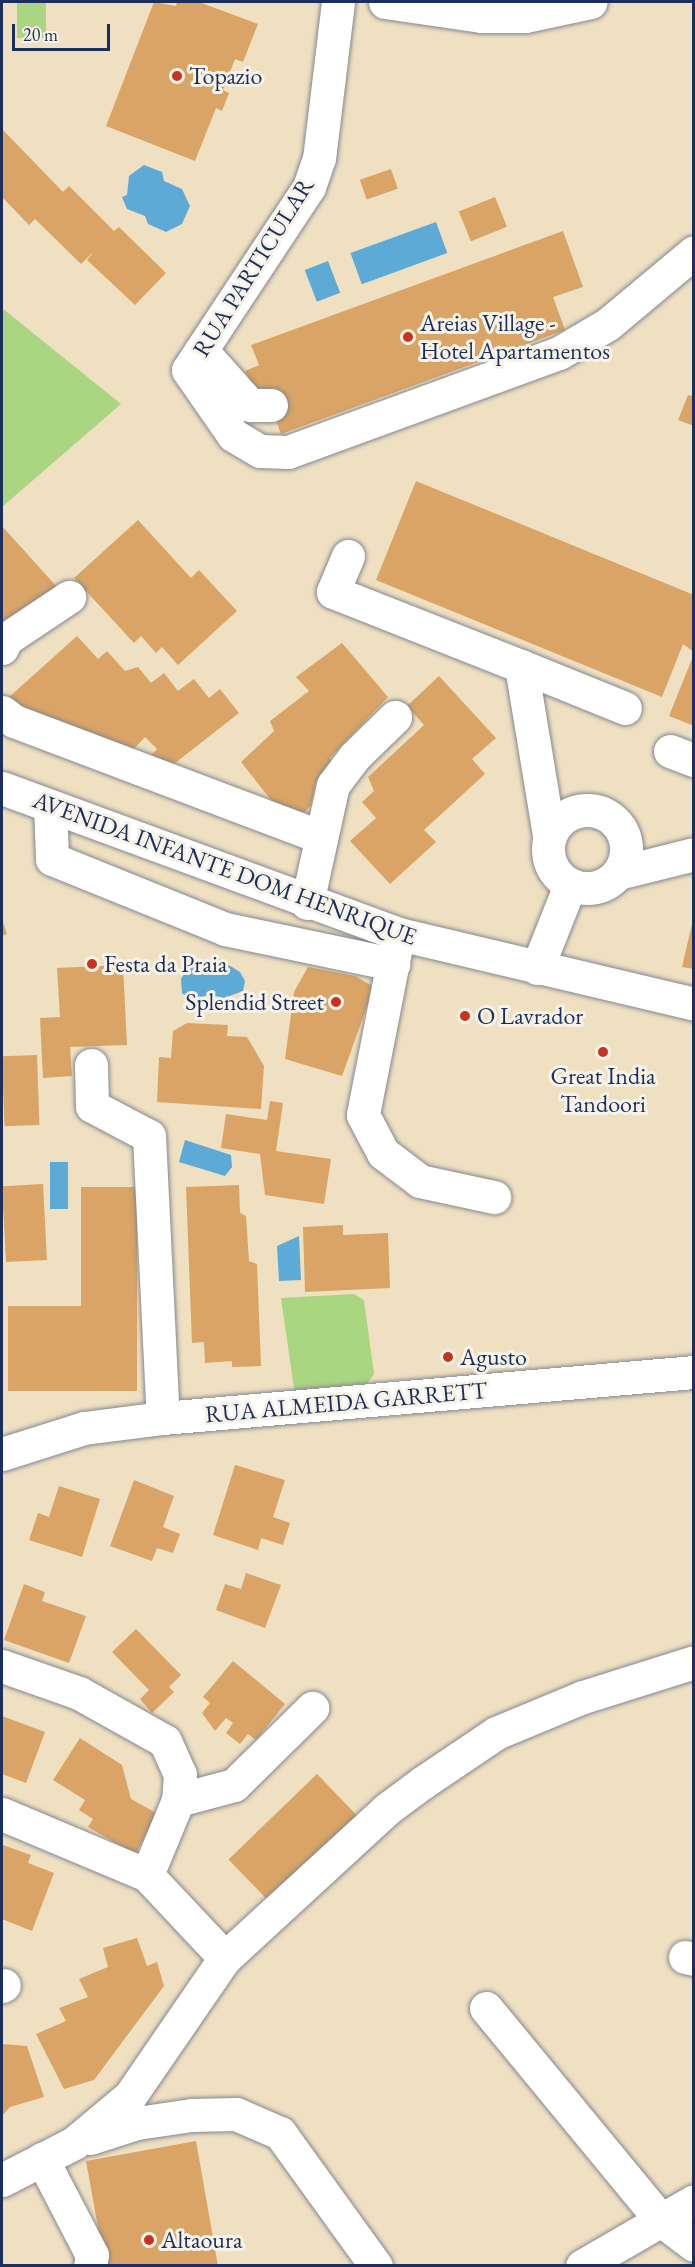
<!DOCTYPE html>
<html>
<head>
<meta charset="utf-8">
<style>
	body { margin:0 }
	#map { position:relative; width:695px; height:2267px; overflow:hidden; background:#efe0c1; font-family:"EB Garamond",serif }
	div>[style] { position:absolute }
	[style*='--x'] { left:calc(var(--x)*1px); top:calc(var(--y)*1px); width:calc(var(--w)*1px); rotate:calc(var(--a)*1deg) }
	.green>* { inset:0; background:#aad581; transform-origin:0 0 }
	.water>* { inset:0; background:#5daad6; transform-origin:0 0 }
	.building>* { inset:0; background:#d9a465; transform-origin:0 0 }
	.roads { filter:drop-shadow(0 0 2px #858890) drop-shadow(0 0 2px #858890) }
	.minor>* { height:33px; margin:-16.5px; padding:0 16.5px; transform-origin:16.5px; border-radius:16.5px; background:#fff }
	.minor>.ring { margin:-16.5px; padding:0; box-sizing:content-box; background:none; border:33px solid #fff; border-radius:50% }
	.dots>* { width:16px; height:16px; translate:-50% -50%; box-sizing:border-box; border:3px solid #f7f3e8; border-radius:50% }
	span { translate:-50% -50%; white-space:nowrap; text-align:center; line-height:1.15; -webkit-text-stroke:6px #f7f3e8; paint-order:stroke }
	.poi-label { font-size:24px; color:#1b2f5e }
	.left { translate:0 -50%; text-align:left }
	.right { translate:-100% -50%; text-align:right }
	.street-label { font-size:24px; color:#1b2f5e }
	.frame { position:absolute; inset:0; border:3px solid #1b2f5e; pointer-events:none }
	.scale { position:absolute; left:12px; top:24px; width:98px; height:27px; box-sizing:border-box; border:3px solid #1b2f5e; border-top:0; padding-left:8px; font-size:18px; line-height:21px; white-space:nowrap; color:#1b2f5e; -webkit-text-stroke:4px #f7f3e8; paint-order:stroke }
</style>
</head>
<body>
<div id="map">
	<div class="green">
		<i style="left:17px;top:2px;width:29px;height:36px"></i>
		<i style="clip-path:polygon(2px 308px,121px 404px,2px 507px)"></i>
		<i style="clip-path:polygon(354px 1294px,364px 1300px,374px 1374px,366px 1385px,295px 1395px,281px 1298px)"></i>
	</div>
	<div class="water">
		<i style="clip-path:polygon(144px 165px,162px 172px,164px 181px,182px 189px,190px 206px,182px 224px,166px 232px,148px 224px,145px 216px,127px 209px,122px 197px,127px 195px,129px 176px)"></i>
		<i style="left:436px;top:222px;width:33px;height:91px;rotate:70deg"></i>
		<i style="left:328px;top:261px;width:34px;height:25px;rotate:69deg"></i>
		<i style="clip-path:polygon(219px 959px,240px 972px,245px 981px,243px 991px,224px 998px,210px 995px,189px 999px,182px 993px,181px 979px,188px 968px)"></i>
		<i style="clip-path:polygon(185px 1140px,231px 1155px,232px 1167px,225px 1176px,179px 1162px)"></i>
		<i style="left:50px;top:1162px;width:18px;height:47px"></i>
		<i style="clip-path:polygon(299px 1236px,301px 1280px,279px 1281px,277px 1246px)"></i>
	</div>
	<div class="building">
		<i style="clip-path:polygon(154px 2px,176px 6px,177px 2px,199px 2px,258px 24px,243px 62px,235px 59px,223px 90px,229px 93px,222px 111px,216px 108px,195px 161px,106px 126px)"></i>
		<i style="clip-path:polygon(2px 129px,63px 192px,69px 186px,114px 231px,119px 227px,166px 273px,135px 305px,87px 260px,94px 251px,81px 264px,35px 219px,29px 225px,2px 197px)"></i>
		<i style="left:391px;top:169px;width:21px;height:33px;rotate:71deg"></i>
		<i style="left:495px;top:197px;width:32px;height:39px;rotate:68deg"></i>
		<i style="clip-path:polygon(563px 231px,583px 287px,553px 297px,565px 330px,281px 434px,265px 390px,254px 394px,245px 371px,259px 365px,251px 345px)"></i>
		<i style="clip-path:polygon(688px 395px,694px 397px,694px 426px,678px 420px)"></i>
		<i style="clip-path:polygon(416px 481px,694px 595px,694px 652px,683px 644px,662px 697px,376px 580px)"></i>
		<i style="clip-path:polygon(138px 520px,191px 578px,199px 570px,237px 611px,178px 665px,162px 647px,156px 653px,141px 636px,134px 643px,74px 578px)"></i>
		<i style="clip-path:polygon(2px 526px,57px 587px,2px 638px)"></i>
		<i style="clip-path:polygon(77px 636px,98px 659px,107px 651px,125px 671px,138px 667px,151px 683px,164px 673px,178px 691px,194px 679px,209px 698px,220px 689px,239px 713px,170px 767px,148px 758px,157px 749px,145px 737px,131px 752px,122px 744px,105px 741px,92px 732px,73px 734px,26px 718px,8px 698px)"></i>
		<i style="clip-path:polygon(342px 643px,388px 697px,330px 758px,334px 765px,316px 783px,311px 805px,300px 818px,282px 814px,241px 762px,274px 731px,270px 721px,309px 691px,296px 677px)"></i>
		<i style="clip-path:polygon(694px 654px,694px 726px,669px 716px)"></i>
		<i style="clip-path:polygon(439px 676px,496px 738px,472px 759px,485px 774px,424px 830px,436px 842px,390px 884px,350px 841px,376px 818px,362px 802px,374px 791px,368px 777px,424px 725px,407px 706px)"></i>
		<i style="clip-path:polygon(2px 919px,7px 934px,2px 936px)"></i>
		<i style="clip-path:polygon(693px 920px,694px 920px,694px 969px,682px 967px)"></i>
		<i style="clip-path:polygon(123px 965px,127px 1045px,70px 1047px,72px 1076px,43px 1078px,40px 1018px,60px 1017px,57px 968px)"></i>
		<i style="clip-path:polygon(308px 967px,355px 976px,374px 987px,342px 1076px,285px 1059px,294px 992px)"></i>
		<i style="clip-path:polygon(187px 1023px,228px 1025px,227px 1036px,247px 1037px,264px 1066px,261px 1109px,157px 1102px,159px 1057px,171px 1058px,173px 1031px)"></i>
		<i style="left:37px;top:1055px;width:70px;height:35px;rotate:88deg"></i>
		<i style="clip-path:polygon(270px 1101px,283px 1103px,276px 1151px,331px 1159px,324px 1204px,265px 1195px,260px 1154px,221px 1148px,226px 1114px,267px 1120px)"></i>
		<i style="left:43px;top:1184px;width:76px;height:41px;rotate:87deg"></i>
		<i style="clip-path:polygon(239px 1185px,240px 1213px,246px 1216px,249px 1261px,257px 1264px,261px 1366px,232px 1367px,232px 1361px,205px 1363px,204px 1342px,192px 1343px,186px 1187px)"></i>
		<i style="clip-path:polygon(81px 1187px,137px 1187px,137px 1391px,8px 1391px,8px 1306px,81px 1306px)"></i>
		<i style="clip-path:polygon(343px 1225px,343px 1235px,388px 1233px,390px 1288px,305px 1292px,303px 1227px)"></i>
		<i style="clip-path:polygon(235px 1465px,285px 1480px,273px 1517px,290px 1523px,283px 1545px,261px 1538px,258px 1550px,213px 1535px)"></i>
		<i style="clip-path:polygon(134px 1480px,174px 1496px,163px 1527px,180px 1534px,173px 1553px,157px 1548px,152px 1561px,110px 1546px)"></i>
		<i style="clip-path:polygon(59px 1486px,100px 1499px,82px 1557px,29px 1540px,38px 1513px,49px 1517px)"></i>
		<i style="clip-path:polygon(246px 1573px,281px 1585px,265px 1628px,216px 1610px,225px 1584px,241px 1589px)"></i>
		<i style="clip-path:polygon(24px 1584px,45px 1592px,42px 1601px,86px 1616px,69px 1663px,4px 1640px)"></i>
		<i style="clip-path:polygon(136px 1629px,181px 1675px,169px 1687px,174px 1692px,152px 1713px,140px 1699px,149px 1690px,112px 1652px)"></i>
		<i style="clip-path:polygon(233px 1661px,285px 1704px,256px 1740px,248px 1734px,240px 1744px,226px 1733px,233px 1723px,226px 1718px,215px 1731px,202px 1713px,210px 1703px,203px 1697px)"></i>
		<i style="clip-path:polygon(2px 1716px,45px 1732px,26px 1783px,2px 1774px)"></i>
		<i style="clip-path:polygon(80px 1738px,122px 1765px,131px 1799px,158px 1814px,135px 1854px,88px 1827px,93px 1819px,79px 1810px,85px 1800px,53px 1780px)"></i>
		<i style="left:317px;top:1774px;width:59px;height:123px;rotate:46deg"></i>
		<i style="clip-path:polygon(3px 1845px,31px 1855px,28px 1863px,54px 1873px,32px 1931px,2px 1919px)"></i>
		<i style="clip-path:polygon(137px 1938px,147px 1966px,157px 1962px,164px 1986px,94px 2080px,64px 2089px,36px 2034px,66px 2021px,59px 2008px,88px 1997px,79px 1979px,108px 1967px,103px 1948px)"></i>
		<i style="clip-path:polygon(2px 2044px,27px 2046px,44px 2097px,10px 2107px,2px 2116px)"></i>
		<i style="clip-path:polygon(196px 2141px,218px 2266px,105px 2266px,86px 2161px)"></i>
	</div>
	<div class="roads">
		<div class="minor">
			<i style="--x:338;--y:2;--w:157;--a:96.9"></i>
			<i style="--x:319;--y:158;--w:31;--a:109"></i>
			<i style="--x:309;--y:187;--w:219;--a:123.5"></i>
			<i style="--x:188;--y:370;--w:79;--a:55.3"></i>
			<i style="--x:233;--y:435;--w:31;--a:31"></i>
			<i style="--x:260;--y:451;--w:28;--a:2"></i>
			<i style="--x:288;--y:452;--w:289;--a:-20.1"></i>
			<i style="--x:559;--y:353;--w:57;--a:-30.6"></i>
			<i style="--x:608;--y:324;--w:112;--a:-39.9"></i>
			<i style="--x:385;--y:2;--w:97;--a:8.3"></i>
			<i style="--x:481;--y:16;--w:44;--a:0"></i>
			<i style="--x:525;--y:16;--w:67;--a:-12"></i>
			<i style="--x:201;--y:350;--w:74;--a:48.3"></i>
			<i style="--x:250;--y:405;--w:21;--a:0"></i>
			<i style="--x:348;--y:556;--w:39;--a:113"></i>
			<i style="--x:333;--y:592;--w:202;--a:21.5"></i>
			<i style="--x:521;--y:666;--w:172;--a:80.6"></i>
			<i style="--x:2;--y:648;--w:10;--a:-66"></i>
			<i style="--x:6;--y:639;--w:76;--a:-33.7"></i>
			<i style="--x:521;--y:666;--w:112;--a:22"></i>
			<i style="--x:2;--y:712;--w:15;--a:37"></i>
			<i style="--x:14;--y:721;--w:326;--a:20.7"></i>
			<i style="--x:670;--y:751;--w:26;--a:21"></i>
			<i style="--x:2;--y:788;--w:423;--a:20.2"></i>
			<i style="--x:399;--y:934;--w:303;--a:13.3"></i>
			<i style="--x:50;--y:806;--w:53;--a:87.8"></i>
			<i style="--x:52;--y:859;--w:187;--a:22"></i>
			<i style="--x:225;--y:929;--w:172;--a:11.8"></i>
			<i class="ring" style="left:548px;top:810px;width:45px;height:45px"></i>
			<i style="--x:618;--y:873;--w:78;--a:-14"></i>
			<i style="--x:307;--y:903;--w:121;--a:-77.6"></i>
			<i style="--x:333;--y:785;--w:36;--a:-53"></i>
			<i style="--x:355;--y:756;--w:56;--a:-44.3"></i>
			<i style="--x:397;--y:941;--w:177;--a:101.1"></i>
			<i style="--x:363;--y:1115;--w:43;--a:62.2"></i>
			<i style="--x:383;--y:1153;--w:46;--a:37.1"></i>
			<i style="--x:420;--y:1181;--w:76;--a:12.2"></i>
			<i style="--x:537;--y:968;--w:89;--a:-68.3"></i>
			<i style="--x:91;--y:1065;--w:41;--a:88.6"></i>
			<i style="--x:92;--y:1106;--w:64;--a:27.8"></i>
			<i style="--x:149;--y:1136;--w:282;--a:87.2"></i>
			<i style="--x:2;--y:1454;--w:86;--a:-17.6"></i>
			<i style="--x:84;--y:1428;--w:80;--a:-7.2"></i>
			<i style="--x:163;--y:1418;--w:533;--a:-4.95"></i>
			<i style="--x:2;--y:1666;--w:82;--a:19.3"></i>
			<i style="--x:79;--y:1693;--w:98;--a:29.2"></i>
			<i style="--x:165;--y:1741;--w:36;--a:66"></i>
			<i style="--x:180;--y:1774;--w:26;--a:94"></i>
			<i style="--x:178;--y:1800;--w:81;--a:112.5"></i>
			<i style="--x:178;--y:1800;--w:58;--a:-15"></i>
			<i style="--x:234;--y:1785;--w:110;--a:-44.6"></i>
			<i style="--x:2;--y:1814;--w:157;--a:22.8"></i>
			<i style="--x:147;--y:1875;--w:114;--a:46.8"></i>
			<i style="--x:685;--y:1957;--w:9;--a:13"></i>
			<i style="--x:2;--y:1986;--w:2;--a:-27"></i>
			<i style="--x:486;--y:2008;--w:275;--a:50.5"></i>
			<i style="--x:661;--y:2220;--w:41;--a:37.1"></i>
			<i style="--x:90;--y:2138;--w:49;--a:-17.7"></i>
			<i style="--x:137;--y:2123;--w:55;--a:-8.4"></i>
			<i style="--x:191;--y:2115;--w:45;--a:-1.3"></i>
			<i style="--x:236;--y:2114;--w:48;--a:23.4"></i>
			<i style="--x:280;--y:2133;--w:164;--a:54.2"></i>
			<i style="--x:42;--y:2159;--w:108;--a:62.5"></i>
			<i style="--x:92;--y:2255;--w:11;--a:100"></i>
			<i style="--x:2;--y:2180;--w:81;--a:-27.2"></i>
			<i style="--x:74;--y:2143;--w:73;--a:-40"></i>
			<i style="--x:130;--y:2096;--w:168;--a:-55.5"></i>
			<i style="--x:225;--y:1958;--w:220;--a:-42.6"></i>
			<i style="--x:387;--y:1809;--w:44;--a:-36.6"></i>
			<i style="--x:422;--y:1783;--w:89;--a:-34"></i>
			<i style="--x:496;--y:1733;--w:94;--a:-22.5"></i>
			<i style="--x:583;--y:1697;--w:116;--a:-17.5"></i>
			<i style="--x:582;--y:2266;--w:129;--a:-30.1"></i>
		</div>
	</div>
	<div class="dots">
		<i style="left:177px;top:76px;background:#c8321e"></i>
		<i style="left:408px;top:337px;background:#c8321e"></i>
		<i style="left:92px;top:964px;background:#c8321e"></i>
		<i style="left:336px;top:1002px;background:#c8321e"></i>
		<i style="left:465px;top:1016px;background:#c8321e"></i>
		<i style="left:603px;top:1052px;background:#c8321e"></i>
		<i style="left:448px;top:1357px;background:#c8321e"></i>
		<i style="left:149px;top:2240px;background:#c8321e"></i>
	</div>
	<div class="poi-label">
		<span class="left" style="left:189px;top:76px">Topazio</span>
		<span class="left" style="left:420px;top:337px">Areias Village -<br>Hotel Apartamentos</span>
		<span class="left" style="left:104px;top:964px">Festa da Praia</span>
		<span class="right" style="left:324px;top:1002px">Splendid Street</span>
		<span class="left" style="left:477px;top:1016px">O Lavrador</span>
		<span style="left:603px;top:1090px">Great India<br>Tandoori</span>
		<span class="left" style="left:460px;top:1357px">Agusto</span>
		<span class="left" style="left:161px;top:2240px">Altaoura</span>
	</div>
	<div class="street-label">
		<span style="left:253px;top:267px;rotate:-58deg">RUA PARTICULAR</span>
		<span style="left:225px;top:868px;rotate:20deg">AVENIDA INFANTE DOM HENRIQUE</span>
		<span style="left:346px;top:1402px;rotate:-5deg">RUA ALMEIDA GARRETT</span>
	</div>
	<div class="frame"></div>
	<div class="scale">20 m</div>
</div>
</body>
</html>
